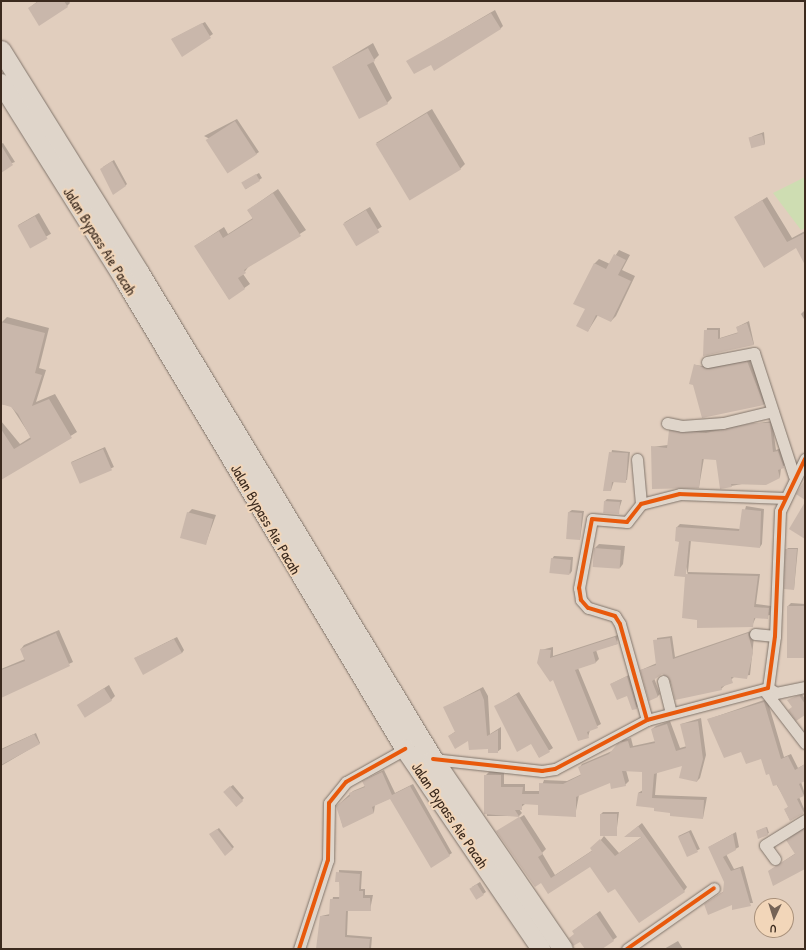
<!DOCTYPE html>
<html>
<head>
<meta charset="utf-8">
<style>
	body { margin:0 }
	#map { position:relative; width:806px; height:950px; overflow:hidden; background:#e1cebe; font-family:"Patrick Hand",sans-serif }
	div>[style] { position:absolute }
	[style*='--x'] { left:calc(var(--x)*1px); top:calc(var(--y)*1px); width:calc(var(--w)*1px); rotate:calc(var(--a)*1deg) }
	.green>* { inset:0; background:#ceddb2 }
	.shadow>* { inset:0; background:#0003; transform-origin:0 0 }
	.building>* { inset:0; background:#c9b7ab; transform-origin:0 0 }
	.roads { filter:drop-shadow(0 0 1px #81756b) drop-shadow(0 0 1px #81756b) }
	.street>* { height:11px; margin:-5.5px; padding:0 5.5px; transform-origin:5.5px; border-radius:5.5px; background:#dfd5ca }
	.highway>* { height:19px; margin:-9.5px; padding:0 9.5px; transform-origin:9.5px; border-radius:9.5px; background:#dfd5ca }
	.cycleway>* { height:4px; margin:-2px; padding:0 2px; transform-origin:2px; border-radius:2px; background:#e8590c }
	span { translate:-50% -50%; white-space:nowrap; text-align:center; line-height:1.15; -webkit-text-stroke:4px #f2d6b9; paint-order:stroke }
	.street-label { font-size:15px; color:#3b2a1e }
	.frame { position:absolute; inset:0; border:2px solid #3b2a1e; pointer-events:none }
	.north { position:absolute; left:754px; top:898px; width:40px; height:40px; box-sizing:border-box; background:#f2d6b9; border:1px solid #a9917b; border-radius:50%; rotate:184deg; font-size:11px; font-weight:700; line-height:16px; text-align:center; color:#3b2a1e }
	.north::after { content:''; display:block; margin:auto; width:14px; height:18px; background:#756356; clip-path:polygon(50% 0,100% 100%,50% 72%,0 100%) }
</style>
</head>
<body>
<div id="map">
	<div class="green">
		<i style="clip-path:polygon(805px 177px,805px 228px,801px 230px,773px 193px)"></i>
	</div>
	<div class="shadow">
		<i style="clip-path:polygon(38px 1px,69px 1px,70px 3px,67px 6px,29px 8px)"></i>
		<i style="clip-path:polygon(495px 10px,503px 26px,500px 29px,431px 64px,408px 61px)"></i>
		<i style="clip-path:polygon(205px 22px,213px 34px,182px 55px,172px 39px)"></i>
		<i style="clip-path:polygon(373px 43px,379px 55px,373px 61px,392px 98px,387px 103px,333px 67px)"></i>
		<i style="clip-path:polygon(432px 109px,465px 164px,460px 169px,376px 143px)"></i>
		<i style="clip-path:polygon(237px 119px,259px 152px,249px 159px,204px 136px)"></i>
		<i style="clip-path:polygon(764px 132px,765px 144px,751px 138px,753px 136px)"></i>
		<i style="clip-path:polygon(3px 143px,15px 162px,1px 167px,1px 144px)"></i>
		<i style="clip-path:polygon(114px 160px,127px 184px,125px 186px,103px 167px)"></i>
		<i style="clip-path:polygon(259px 173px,262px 178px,246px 189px,245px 181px)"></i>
		<i style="clip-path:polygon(278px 189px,306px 230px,249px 266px,243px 274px,250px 284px,229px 299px,195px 246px,224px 227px,228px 234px,253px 218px,248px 210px)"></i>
		<i style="clip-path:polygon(767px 197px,792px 238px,805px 231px,805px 263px,797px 247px,735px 217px)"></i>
		<i style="left:370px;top:207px;width:23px;height:30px;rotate:59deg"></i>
		<i style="left:39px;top:213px;width:24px;height:24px;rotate:60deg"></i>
		<i style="clip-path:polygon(619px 250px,630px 255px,622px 270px,635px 276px,616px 316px,611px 321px,598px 315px,588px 331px,586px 309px,594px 264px,599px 259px,610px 264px)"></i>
		<i style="clip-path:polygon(805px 310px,805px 321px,801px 314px)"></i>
		<i style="clip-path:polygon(7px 317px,49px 328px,39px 368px,46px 370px,36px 402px,55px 394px,77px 432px,1px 479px,1px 421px,20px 444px,31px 437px,11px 406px,1px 404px,1px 323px)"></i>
		<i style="clip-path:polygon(749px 321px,754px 344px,704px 355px,707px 328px,720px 328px,720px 338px,739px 332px,737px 327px)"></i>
		<i style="clip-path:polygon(750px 360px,766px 402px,763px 405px,695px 365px,711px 367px)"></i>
		<i style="clip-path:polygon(772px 421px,776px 450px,781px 448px,786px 464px,781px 468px,780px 477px,731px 486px,717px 459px,704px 458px,699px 487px,652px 447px,668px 445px,673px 428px,709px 430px)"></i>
		<i style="left:105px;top:447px;width:22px;height:37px;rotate:66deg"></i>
		<i style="clip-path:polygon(612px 450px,630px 452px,627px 480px,614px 481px,611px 490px,604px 490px)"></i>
		<i style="clip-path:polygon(607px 499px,622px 500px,618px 513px,605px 501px)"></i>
		<i style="clip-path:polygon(746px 506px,764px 509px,762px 544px,760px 547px,691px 540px,688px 572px,760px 574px,756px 604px,771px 606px,770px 615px,756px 617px,752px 626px,698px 619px,677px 527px,680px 524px,740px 529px)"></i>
		<i style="clip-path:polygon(192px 509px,216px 515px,206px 543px,188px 513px)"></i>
		<i style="clip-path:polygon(572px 510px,584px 511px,580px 539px,569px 512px)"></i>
		<i style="clip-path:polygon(599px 544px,625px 546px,623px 564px,620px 568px,595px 548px)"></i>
		<i style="clip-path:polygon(788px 548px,798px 548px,794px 589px,786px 550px)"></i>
		<i style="clip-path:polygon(554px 556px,573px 557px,572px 571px,570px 574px,552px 559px)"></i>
		<i style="clip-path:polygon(791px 603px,805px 604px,805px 657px,788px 606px)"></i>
		<i style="clip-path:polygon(59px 630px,73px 662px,1px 696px,1px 669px,25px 659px,21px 649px,24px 645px)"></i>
		<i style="clip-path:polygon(751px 631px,754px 637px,750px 675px,734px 677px,721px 689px,676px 699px,668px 675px,661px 673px,654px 678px,660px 694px,657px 697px,641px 670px,657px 663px,657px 638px,672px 636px,675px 657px)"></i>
		<i style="clip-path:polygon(618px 635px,617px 644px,596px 650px,599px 659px,596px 662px,578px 668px,601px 724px,590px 730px,588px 737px,541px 650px,553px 647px,553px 656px)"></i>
		<i style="clip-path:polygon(177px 637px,184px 650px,182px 653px,135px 658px)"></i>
		<i style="clip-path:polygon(629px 675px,638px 706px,636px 708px,627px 695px,611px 684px)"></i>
		<i style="clip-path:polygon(109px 685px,115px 696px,111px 700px,78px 705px)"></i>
		<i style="clip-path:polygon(483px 687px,488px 696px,490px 734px,501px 727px,501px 749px,497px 752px,469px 740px,449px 736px,456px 731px,445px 707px)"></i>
		<i style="clip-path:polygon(519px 692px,553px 748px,539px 757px,531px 742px,495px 707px)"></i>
		<i style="clip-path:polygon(802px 694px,805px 699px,805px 714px,789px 701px)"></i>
		<i style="clip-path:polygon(767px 699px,784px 757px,791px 754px,798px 768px,805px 764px,805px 780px,801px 782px,805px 794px,799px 797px,805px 811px,790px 820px,785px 810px,789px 806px,761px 758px,742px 751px,709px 719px)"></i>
		<i style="clip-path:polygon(701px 718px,706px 755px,700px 778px,697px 781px,683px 764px,657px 772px,655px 795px,707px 797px,703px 818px,656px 807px,638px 793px,643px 790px,643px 771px,626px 770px,629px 781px,625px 785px,611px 781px,579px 795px,575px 816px,539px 804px,525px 804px,519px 809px,522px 813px,519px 816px,487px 816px,485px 776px,489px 772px,504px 772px,504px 784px,525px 784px,525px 791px,540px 791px,544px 780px,567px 781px,582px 774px,579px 768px,582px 764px,612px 751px,623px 740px,631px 738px,633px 746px,656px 741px,652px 729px,656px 726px,670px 721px,680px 748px,687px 746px,681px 724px)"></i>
		<i style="clip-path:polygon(36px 733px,40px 743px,1px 766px,1px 749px)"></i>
		<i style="clip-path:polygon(384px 770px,395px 793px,413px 784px,452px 853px,449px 855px,391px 798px,375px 805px,374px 812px,343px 827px,337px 806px,353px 791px,365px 786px,366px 779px)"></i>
		<i style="clip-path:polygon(233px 785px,244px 798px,236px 806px,226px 790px)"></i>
		<i style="clip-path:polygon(603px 812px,619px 812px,616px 835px,601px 814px)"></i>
		<i style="clip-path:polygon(524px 815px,546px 849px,542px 853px,555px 875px,593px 850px,604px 836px,619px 853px,643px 836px,626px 836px,642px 823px,687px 887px,684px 891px,615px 887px,590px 865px,542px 882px,497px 832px)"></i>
		<i style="clip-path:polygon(767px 827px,769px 833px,759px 838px,757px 831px)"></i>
		<i style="clip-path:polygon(805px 827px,805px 866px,769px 871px,796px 853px,787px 840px)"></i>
		<i style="clip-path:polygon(219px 828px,234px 847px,225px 855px,212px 833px)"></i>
		<i style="left:691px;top:830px;width:21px;height:14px;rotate:65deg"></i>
		<i style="clip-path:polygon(736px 832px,739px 847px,726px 854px,734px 869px,743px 866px,753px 903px,705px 904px,724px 891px,725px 882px,709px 847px)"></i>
		<i style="clip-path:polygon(339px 870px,362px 871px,361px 889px,365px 889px,365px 895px,373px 895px,370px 910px,348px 910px,347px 935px,372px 937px,371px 949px,317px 949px,321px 916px,330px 914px,333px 897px,340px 897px)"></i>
		<i style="clip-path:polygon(480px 882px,486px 892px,483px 894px,472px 887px)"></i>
		<i style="clip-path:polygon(600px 911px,617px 937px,601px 949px,586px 949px,573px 931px)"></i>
		<i style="clip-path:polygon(678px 941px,683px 949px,664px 949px)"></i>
	</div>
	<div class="building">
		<i style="clip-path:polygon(39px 1px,64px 1px,68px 7px,39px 26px,28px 8px)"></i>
		<i style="clip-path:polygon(491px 13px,501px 29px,434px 71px,431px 65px,414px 74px,406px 61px)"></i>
		<i style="clip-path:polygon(202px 23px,211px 38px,182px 57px,171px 39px)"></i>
		<i style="clip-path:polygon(368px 48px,375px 61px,367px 65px,388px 104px,359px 119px,332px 67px)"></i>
		<i style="left:427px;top:113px;width:66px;height:60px;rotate:59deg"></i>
		<i style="left:235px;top:121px;width:40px;height:35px;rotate:57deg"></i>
		<i style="left:762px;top:134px;width:11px;height:14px;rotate:75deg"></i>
		<i style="clip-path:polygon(1px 145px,13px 165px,1px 173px)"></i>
		<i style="clip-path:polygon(112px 161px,126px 186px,113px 195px,100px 169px)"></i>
		<i style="left:256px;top:174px;width:8px;height:17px;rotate:60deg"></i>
		<i style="clip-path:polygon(273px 193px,301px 236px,244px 270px,246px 273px,238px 278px,245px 289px,229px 300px,194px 246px,219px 231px,223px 238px,253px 219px,247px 210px)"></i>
		<i style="clip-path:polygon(762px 200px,787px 242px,805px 233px,805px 265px,796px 248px,764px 268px,734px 217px)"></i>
		<i style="left:366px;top:210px;width:26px;height:27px;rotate:59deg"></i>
		<i style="left:35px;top:216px;width:26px;height:20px;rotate:61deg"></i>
		<i style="clip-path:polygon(614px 254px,626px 260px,618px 275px,631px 281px,611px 322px,596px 315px,588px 332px,576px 326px,585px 309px,573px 304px,594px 263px,606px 269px)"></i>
		<i style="clip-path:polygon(1px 322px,45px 333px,35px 373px,42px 375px,32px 406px,49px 399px,72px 438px,1px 480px,1px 429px,14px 449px,31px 439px,18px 414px,11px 407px,1px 404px)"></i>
		<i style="clip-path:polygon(747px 323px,754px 345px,703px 356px,704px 330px,718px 330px,718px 339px,738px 333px,736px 327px)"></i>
		<i style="clip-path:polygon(747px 361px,764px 405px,702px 418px,693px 385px,689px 384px,694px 364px,708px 369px)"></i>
		<i style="clip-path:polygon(752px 423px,770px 423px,773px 452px,778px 451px,784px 468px,778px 470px,780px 478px,766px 485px,731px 484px,732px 487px,720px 489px,716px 460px,702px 459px,699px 488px,652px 489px,651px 446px,667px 448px,669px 430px,706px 433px)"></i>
		<i style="left:103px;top:449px;width:23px;height:35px;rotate:67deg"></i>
		<i style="clip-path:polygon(609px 452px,628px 453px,626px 483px,612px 482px,611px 491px,603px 491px)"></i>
		<i style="clip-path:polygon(805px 480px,805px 500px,796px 494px)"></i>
		<i style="left:604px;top:501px;width:16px;height:12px;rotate:4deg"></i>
		<i style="clip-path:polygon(805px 502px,805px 539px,789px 529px)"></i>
		<i style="clip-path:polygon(742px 509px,761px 511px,760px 548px,689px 541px,686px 574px,758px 576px,754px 607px,769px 608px,768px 619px,754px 618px,753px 627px,697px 628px,697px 620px,682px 618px,685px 577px,674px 576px,679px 542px,675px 541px,676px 527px,739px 531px)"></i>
		<i style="left:187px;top:512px;width:27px;height:27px;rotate:15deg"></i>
		<i style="left:568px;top:512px;width:14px;height:27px;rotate:4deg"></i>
		<i style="left:594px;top:548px;width:27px;height:19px;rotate:4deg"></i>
		<i style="clip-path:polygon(785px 549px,797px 549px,794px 590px,784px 589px)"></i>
		<i style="left:551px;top:558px;width:20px;height:15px;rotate:6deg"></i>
		<i style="left:787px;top:606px;width:18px;height:52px"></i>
		<i style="clip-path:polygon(56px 633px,70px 666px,1px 698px,1px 670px,25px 661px,20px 649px)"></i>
		<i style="clip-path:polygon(748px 633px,753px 653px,747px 679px,731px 677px,733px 683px,721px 687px,722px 690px,675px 700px,670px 679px,662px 674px,652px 681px,658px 697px,649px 701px,640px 670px,656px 665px,653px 640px,670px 638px,673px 659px)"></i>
		<i style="clip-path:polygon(615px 637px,618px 644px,593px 652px,596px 663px,575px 670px,598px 728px,587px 732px,589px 738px,578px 741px,553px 680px,550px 682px,537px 663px,540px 649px,551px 650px,550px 658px)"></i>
		<i style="clip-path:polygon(174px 639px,182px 653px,143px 675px,134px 658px)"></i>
		<i style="clip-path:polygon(627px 676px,637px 709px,632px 710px,627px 696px,617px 700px,610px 684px)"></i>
		<i style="left:104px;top:688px;width:15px;height:32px;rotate:58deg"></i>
		<i style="clip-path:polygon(480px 690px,484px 700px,487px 736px,498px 730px,498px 753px,488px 753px,488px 749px,469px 750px,468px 741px,455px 749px,448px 736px,455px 732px,443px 707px)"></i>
		<i style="clip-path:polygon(516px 695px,550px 752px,539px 758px,531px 744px,517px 752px,494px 706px)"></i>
		<i style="clip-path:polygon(799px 695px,805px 704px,805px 715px,796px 721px,788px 710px,792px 707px,787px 700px)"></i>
		<i style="clip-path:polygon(764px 702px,781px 759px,788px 756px,795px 770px,805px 764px,805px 781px,799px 784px,804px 796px,797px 799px,804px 813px,790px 821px,784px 809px,788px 807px,777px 785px,773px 786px,769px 774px,766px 775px,761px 759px,746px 764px,741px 752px,724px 758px,707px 719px)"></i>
		<i style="clip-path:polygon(698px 721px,703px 759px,697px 782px,679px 778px,682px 766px,654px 774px,652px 798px,704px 800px,703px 819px,670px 816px,670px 813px,654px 811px,654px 808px,636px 806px,638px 793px,642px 793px,642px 772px,622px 771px,626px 786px,611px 789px,610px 783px,576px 797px,576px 817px,538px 815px,538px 805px,522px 804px,522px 810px,515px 810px,543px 854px,538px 857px,551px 878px,592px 851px,590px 848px,600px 839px,615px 856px,642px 837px,624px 837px,638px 826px,685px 892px,639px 923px,615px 889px,608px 893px,590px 867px,548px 894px,541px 883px,535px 887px,496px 831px,519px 817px,484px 814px,484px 775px,501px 775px,501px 787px,523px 787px,522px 794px,539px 794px,539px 783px,563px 784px,581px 775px,578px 767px,609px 754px,618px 743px,628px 741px,630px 748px,655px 743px,651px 729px,667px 724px,676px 751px,686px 748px,680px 724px)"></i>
		<i style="clip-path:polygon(34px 734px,40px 744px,1px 765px,1px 750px)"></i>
		<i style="clip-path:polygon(382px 772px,392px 795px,410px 786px,450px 856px,431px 868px,390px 799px,372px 807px,374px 813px,343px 828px,336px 806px,350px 796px,349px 793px,365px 787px,362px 781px)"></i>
		<i style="left:230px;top:786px;width:20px;height:9px;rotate:49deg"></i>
		<i style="left:600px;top:814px;width:17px;height:22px"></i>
		<i style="clip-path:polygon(766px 827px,768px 835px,758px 839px,756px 831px)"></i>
		<i style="clip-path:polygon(805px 828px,805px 869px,773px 886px,768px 871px,795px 854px,786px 840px)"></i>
		<i style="clip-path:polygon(217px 829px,233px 849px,225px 856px,209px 834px)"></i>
		<i style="left:689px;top:832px;width:22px;height:12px;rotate:66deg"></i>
		<i style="clip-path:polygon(733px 834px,736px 850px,723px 857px,731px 871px,740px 868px,751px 906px,732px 910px,732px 905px,708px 915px,704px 904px,723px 892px,724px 882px,708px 847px)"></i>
		<i style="clip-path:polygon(336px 872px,360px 874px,359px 891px,363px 891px,363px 898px,370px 898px,371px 911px,346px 911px,345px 937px,370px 939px,369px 949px,316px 949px,320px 916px,329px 916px,330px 899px,339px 899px,340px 882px,335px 882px)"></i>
		<i style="left:477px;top:884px;width:13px;height:9px;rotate:58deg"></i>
		<i style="clip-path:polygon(596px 914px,614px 941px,602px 949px,585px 949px,580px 942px,573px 946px,569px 938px,574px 934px,572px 931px)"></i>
	</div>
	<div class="roads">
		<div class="street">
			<i style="--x:707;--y:362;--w:48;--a:-10.8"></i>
			<i style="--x:754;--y:353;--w:129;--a:72"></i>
			<i style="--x:667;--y:423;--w:15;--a:11"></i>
			<i style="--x:682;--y:426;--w:41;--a:-4.2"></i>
			<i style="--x:723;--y:423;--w:51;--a:-13.5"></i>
			<i style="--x:637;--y:459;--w:45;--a:84.9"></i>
			<i style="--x:755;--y:634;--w:20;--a:6"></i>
			<i style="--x:663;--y:681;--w:32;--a:76"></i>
			<i style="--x:768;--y:688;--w:9;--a:32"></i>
			<i style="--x:776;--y:693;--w:30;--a:-12"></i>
			<i style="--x:764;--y:690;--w:67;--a:52.3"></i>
			<i style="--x:647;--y:720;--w:100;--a:-105.7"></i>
			<i style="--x:620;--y:624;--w:9;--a:-122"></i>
			<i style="--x:615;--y:616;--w:28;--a:-163"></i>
			<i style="--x:588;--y:608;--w:11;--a:-131"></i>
			<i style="--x:581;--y:600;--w:12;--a:-99"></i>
			<i style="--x:579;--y:588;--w:70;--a:-79.3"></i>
			<i style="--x:592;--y:519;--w:35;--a:5"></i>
			<i style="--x:627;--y:522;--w:23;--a:-52"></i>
			<i style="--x:641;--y:504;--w:40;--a:-14.4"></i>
			<i style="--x:680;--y:494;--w:105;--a:2.2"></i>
			<i style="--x:433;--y:759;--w:110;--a:6.3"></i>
			<i style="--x:542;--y:771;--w:13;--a:-9"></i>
			<i style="--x:555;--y:769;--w:104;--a:-28"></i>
			<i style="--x:647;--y:720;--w:125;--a:-14.8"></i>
			<i style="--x:768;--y:688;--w:52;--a:-82.3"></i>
			<i style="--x:775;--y:636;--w:125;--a:-87.7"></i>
			<i style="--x:780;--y:511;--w:58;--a:-64.3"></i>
			<i style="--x:775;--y:859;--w:17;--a:-126"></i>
			<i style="--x:765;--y:845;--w:47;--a:-32"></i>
			<i style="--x:299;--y:949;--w:94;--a:-72"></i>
			<i style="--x:328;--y:860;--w:57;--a:-89"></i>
			<i style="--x:329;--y:803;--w:27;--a:-51"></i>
			<i style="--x:346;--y:782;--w:68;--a:-29.2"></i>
			<i style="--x:627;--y:949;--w:106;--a:-35"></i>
		</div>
		<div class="highway">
			<i style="--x:1;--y:50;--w:261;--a:58.1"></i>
			<i style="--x:139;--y:272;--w:569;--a:58.88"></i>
			<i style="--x:433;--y:759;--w:230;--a:55.6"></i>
			<i style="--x:1;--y:83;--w:234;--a:57.9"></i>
			<i style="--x:125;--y:281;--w:545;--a:59.11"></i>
			<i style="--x:405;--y:749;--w:242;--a:55.8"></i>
		</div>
	</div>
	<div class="cycleway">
		<i style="--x:647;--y:720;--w:100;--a:-105.7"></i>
		<i style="--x:620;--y:624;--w:9;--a:-122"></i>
		<i style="--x:615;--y:616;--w:28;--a:-163"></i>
		<i style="--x:588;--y:608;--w:11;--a:-131"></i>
		<i style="--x:581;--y:600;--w:12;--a:-99"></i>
		<i style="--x:579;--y:588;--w:70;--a:-79.3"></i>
		<i style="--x:592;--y:519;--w:35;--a:5"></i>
		<i style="--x:627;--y:522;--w:23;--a:-52"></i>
		<i style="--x:641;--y:504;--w:40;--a:-14.4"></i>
		<i style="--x:680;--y:494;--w:105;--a:2.2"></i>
		<i style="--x:433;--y:759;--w:110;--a:6.3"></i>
		<i style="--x:542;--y:771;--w:13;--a:-9"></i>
		<i style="--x:555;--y:769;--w:104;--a:-28"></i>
		<i style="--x:647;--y:720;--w:125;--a:-14.8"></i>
		<i style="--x:768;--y:688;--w:52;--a:-82.3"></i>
		<i style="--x:775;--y:636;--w:125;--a:-87.7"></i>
		<i style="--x:780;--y:511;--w:58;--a:-64.3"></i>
		<i style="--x:299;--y:949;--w:94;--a:-72"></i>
		<i style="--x:328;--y:860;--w:57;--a:-89"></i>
		<i style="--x:329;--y:803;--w:27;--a:-51"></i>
		<i style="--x:346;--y:782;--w:68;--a:-29.2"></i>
		<i style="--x:627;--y:949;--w:106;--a:-35"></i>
	</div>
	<div class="street-label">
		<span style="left:100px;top:241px;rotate:58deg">Jalan Bypass Aie Pacah</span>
		<span style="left:266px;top:519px;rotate:60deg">Jalan Bypass Aie Pacah</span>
		<span style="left:450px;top:815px;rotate:56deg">Jalan Bypass Aie Pacah</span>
	</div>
	<div class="frame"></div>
	<div class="north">U</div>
</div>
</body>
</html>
